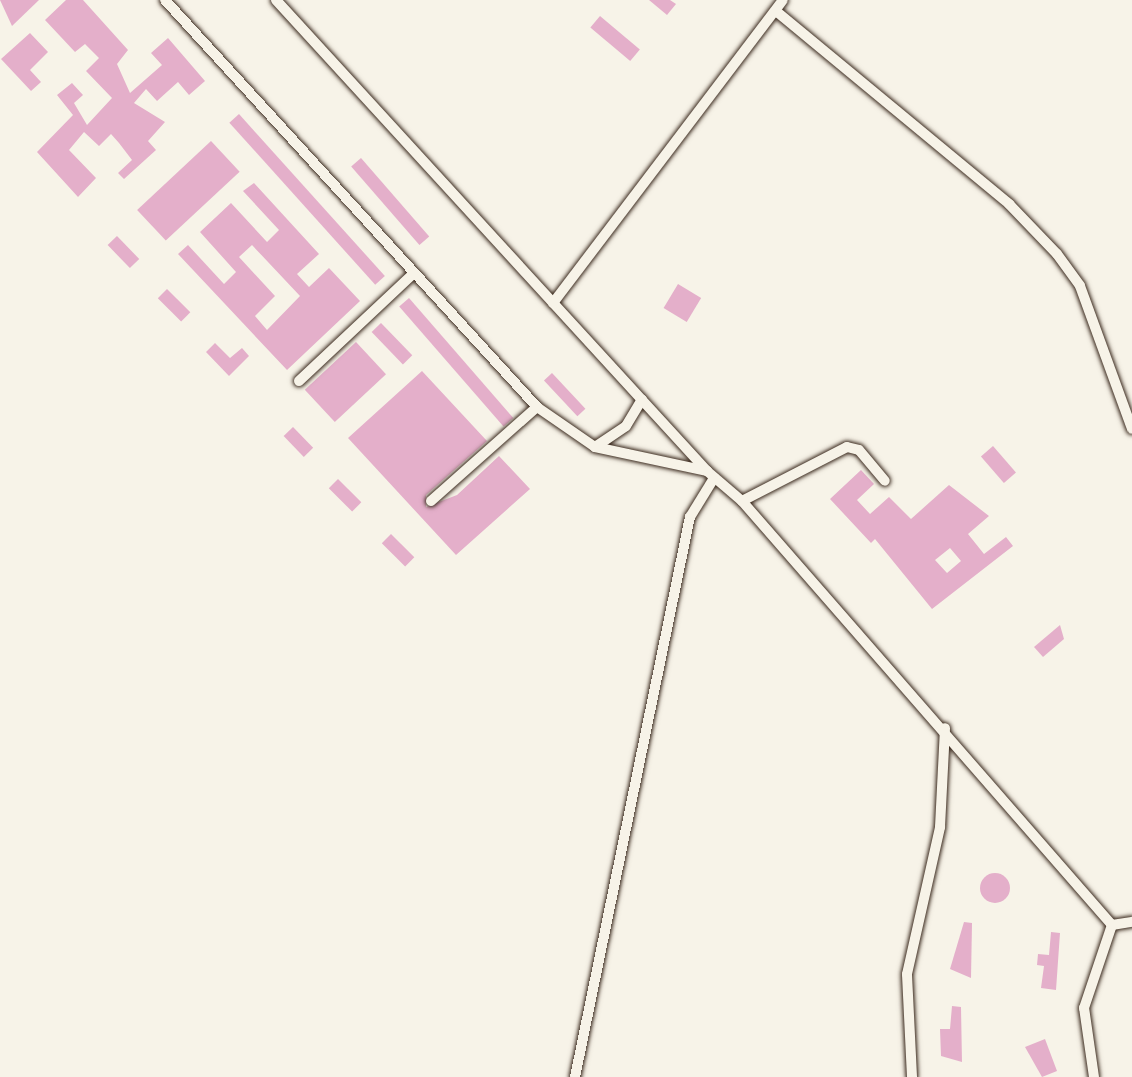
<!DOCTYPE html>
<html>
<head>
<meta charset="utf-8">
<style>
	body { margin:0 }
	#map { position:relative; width:1132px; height:1077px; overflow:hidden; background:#f7f3e8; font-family:Sriracha,sans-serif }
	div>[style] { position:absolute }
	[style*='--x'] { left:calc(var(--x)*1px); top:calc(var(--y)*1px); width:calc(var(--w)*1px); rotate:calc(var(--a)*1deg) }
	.building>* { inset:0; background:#e4afca; transform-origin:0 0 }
	.round { border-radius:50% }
	.roads { filter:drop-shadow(0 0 2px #3b2a1e) drop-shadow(0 0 2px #3b2a1e) }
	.street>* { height:10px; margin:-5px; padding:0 5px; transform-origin:5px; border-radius:5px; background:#f7f3e8 }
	span { translate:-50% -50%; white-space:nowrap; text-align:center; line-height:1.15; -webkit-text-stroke:6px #f7f3e8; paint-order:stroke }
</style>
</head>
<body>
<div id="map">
	<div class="building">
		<i style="clip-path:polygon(0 0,39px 0,12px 26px)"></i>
		<i style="clip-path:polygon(66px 0,83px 0,128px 50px,117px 64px,130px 93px,162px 65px,151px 53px,168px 38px,205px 81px,189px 95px,178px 82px,157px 101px,146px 89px,134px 103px,165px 122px,148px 141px,156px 150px,124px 179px,118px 173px,132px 160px,119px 143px,111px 134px,99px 146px,84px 132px,69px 150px,96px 178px,78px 197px,37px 152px,73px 115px,57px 95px,72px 83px,83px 95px,74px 103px,87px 125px,112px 98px,86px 71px,99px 58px,85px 44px,75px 52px,45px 20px)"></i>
		<i style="clip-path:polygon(649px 0,670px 0,676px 4px,667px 15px)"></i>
		<i style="left:600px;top:16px;width:52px;height:15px;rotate:40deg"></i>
		<i style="clip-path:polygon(30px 33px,48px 52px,30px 70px,41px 82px,31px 91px,1px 59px)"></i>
		<i style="left:239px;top:114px;width:218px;height:13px;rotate:48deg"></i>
		<i style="left:211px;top:141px;width:42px;height:101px;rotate:47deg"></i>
		<i style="left:361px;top:158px;width:104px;height:13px;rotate:49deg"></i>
		<i style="clip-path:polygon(evenodd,254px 183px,319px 254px,297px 274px,309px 287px,329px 268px,360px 301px,287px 370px,178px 254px,188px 245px,224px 284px,236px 272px,200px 232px,231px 203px,267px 242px,279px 230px,243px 191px,254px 183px,252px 245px,300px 296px,267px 330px,255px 316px,275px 296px,239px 257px,252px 245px)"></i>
		<i style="left:117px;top:236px;width:32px;height:13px;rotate:46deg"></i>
		<i style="left:678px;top:284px;width:27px;height:28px;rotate:31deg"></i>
		<i style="left:167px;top:289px;width:33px;height:13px;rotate:45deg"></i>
		<i style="left:409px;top:298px;width:159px;height:13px;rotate:49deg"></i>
		<i style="left:381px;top:323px;width:45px;height:13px;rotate:46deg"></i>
		<i style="left:356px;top:342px;width:44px;height:70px;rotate:47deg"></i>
		<i style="clip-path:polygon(215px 343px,230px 358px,242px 348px,249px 356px,229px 376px,206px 352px)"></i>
		<i style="clip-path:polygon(422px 371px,487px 441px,426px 495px,426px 507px,457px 495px,499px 456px,530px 489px,456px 555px,348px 438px)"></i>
		<i style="left:552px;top:373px;width:49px;height:11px;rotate:47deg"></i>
		<i style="left:293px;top:427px;width:29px;height:13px;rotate:46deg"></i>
		<i style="left:993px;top:446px;width:35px;height:16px;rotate:49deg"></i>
		<i style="clip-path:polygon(evenodd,861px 470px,874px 484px,857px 500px,870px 514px,889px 497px,911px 519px,949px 485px,989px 516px,968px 534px,984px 554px,1006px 537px,1013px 546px,932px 609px,875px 539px,871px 543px,830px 499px,861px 470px,950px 548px,961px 561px,947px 573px,935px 560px,950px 548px)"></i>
		<i style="left:338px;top:479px;width:33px;height:13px;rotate:45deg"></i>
		<i style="left:391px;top:534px;width:33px;height:13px;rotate:45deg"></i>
		<i style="clip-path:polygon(1060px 625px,1064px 639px,1043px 657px,1034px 647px)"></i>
		<i class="round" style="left:980px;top:873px;width:30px;height:30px"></i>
		<i style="clip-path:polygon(964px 922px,972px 923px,971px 978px,950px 969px)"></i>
		<i style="clip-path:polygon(1051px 932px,1060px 933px,1056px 990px,1041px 988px,1044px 966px,1037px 965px,1038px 954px,1049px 955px)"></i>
		<i style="clip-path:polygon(952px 1006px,961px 1007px,962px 1062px,941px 1056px,940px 1029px,950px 1029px)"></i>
		<i style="clip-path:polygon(1045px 1039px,1057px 1071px,1042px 1077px,1025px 1047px)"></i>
	</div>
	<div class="roads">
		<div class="street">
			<i style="--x:165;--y:0;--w:551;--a:47.57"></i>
			<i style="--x:537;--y:407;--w:70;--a:34.6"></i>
			<i style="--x:595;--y:447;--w:115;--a:12.1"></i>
			<i style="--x:276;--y:0;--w:638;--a:47.54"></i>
			<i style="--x:707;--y:471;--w:46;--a:40.6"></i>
			<i style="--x:742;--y:501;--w:563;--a:48.89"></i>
			<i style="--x:776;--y:11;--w:303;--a:39.6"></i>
			<i style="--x:1009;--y:204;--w:69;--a:46.2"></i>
			<i style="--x:1057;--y:254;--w:39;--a:54"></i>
			<i style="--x:1080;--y:286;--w:152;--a:70"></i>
			<i style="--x:553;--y:303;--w:380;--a:-52.8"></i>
			<i style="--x:299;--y:381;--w:155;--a:-43.2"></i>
			<i style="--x:595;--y:447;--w:37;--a:-34"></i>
			<i style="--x:626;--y:426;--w:31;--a:-59"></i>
			<i style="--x:431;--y:501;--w:142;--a:-41.6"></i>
			<i style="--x:742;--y:501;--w:118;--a:-27.2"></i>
			<i style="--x:847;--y:447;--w:12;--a:14"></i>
			<i style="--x:859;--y:450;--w:40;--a:50"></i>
			<i style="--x:1112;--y:925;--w:20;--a:-9"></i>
			<i style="--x:575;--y:1077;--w:572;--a:-78.4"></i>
			<i style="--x:690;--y:517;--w:46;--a:-58.4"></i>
			<i style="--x:912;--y:1077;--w:103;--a:-92.8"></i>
			<i style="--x:907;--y:974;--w:151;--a:-77.3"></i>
			<i style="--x:940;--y:827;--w:99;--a:-87.1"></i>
			<i style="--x:1094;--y:1077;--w:70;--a:-98.2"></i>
			<i style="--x:1084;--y:1008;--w:88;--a:-71.4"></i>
		</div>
	</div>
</div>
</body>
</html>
